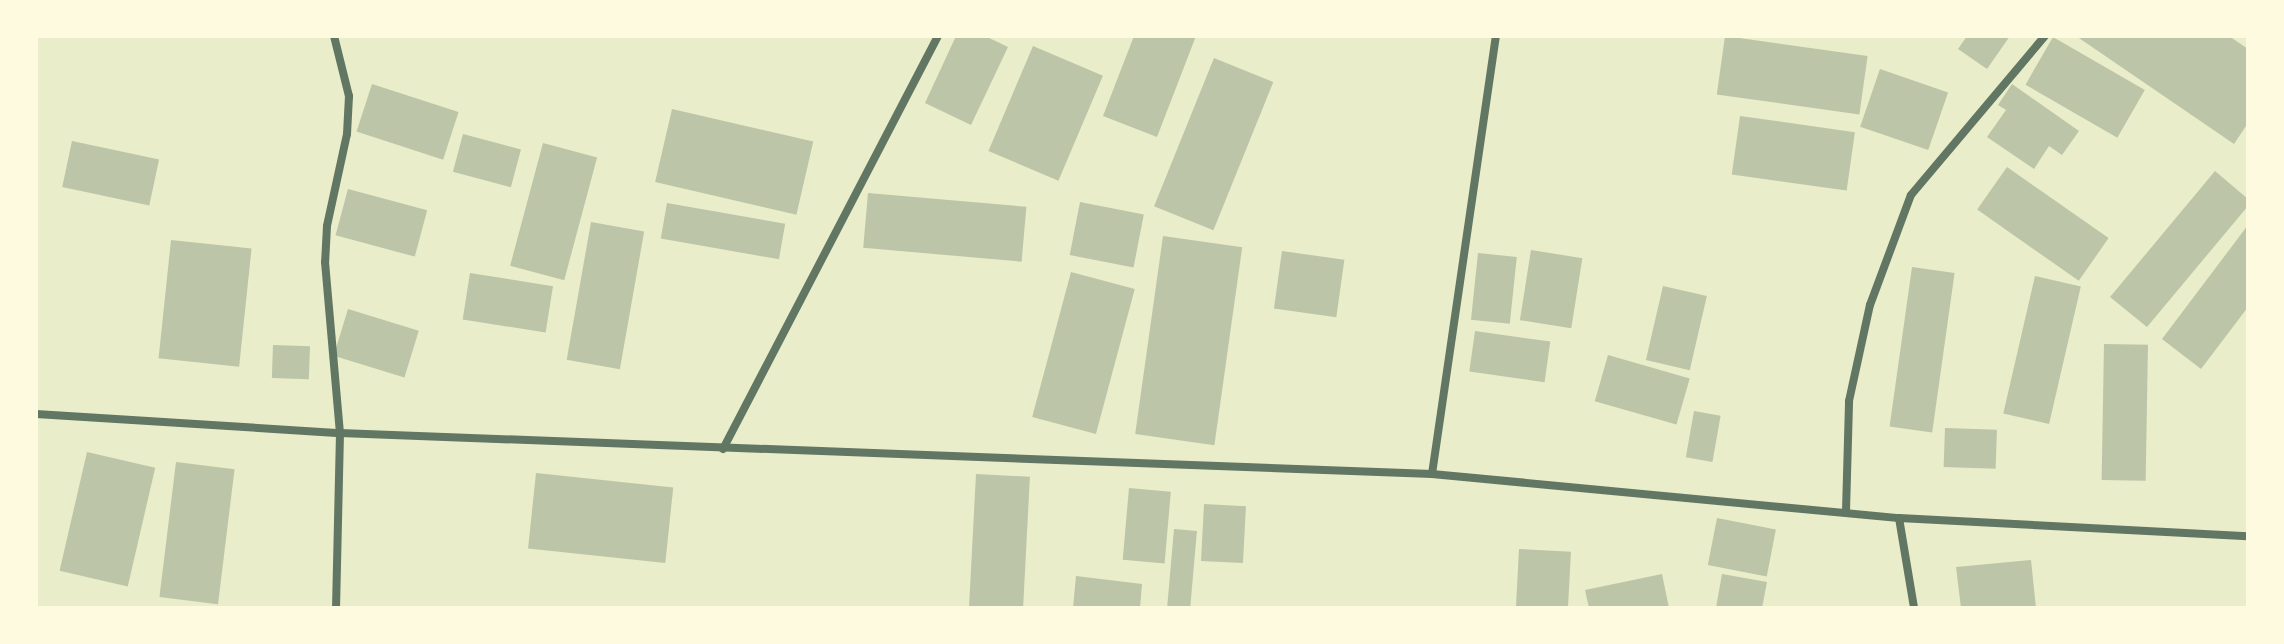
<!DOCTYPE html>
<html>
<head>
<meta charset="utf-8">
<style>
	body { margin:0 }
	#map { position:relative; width:2284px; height:644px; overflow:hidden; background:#e9edc9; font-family:"DM Sans",sans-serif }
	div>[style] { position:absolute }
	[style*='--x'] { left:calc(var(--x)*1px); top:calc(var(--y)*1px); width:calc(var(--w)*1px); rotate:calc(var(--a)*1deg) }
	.building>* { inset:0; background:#bcc5a7; transform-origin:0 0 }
	.minor>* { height:8px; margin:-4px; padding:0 4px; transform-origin:4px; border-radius:4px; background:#617663 }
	span { translate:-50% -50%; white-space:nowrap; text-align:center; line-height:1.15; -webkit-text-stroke:6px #fefae0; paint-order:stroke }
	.frame { position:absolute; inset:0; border:38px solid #fefae0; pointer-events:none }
</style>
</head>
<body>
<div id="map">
	<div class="building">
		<i style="clip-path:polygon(956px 36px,985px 36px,1008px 47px,971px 125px,925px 103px)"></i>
		<i style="clip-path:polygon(1134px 36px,1196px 36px,1157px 137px,1103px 116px)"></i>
		<i style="left:1725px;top:36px;width:144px;height:59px;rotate:8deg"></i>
		<i style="clip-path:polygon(1967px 36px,2010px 36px,1987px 69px,1958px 49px)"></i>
		<i style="clip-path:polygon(2076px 36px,2229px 36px,2248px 49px,2248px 123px,2234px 144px)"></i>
		<i style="left:2053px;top:37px;width:106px;height:55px;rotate:30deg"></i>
		<i style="left:1033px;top:46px;width:76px;height:114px;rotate:23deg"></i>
		<i style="left:1214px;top:58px;width:64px;height:160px;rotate:22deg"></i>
		<i style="left:1880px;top:69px;width:72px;height:61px;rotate:19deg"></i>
		<i style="left:372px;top:84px;width:91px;height:50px;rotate:18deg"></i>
		<i style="clip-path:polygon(2012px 84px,2079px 131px,2062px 155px,2049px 146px,2034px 169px,1987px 137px,2006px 110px,1998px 105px)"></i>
		<i style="left:672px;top:109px;width:145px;height:75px;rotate:13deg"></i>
		<i style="left:1740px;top:116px;width:116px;height:59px;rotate:8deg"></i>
		<i style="left:463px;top:134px;width:60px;height:39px;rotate:15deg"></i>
		<i style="left:72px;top:141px;width:89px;height:47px;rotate:12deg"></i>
		<i style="left:543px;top:143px;width:56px;height:127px;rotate:15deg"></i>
		<i style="left:2007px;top:167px;width:124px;height:52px;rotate:35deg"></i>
		<i style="clip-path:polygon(2215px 171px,2248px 199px,2248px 206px,2147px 327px,2110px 297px)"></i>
		<i style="left:348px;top:189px;width:82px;height:48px;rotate:15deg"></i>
		<i style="left:868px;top:193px;width:159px;height:55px;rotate:5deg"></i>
		<i style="left:1080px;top:202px;width:65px;height:54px;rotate:11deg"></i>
		<i style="left:667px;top:203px;width:120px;height:36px;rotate:10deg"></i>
		<i style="left:591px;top:222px;width:54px;height:140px;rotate:10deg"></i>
		<i style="clip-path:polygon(2248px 225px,2248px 307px,2201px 369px,2162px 339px)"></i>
		<i style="left:1163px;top:236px;width:80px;height:200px;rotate:8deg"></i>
		<i style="left:171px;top:240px;width:81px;height:119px;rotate:6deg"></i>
		<i style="left:1531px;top:250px;width:52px;height:71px;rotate:9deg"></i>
		<i style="left:1282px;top:251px;width:63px;height:58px;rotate:8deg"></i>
		<i style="left:1478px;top:253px;width:39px;height:67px;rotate:6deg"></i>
		<i style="left:1912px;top:267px;width:43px;height:161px;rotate:8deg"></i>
		<i style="left:1071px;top:272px;width:66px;height:150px;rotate:15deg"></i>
		<i style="left:470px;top:273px;width:84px;height:47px;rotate:9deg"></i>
		<i style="left:2035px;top:276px;width:47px;height:141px;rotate:13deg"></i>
		<i style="left:1663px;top:286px;width:45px;height:76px;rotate:13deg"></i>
		<i style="left:348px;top:309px;width:74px;height:49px;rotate:17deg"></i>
		<i style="left:1475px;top:331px;width:76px;height:41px;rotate:8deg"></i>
		<i style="left:2104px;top:344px;width:44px;height:136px;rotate:1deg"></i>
		<i style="left:273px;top:345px;width:37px;height:33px;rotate:2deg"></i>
		<i style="left:1608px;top:355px;width:85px;height:48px;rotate:16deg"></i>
		<i style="left:1694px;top:411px;width:27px;height:47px;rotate:10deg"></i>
		<i style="left:1945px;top:428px;width:52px;height:39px;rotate:2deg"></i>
		<i style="left:87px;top:452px;width:70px;height:122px;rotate:13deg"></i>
		<i style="left:176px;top:462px;width:59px;height:136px;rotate:7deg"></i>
		<i style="left:536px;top:473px;width:138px;height:76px;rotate:6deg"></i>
		<i style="left:976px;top:474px;width:54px;height:133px;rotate:3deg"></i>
		<i style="left:1129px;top:488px;width:42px;height:72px;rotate:5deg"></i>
		<i style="left:1204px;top:504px;width:42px;height:57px;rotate:3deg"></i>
		<i style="left:1717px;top:518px;width:60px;height:48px;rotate:11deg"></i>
		<i style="left:1174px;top:529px;width:23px;height:79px;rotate:5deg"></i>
		<i style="left:1519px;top:549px;width:52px;height:59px;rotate:3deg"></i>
		<i style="clip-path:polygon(2031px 560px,2036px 608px,1961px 608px,1956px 567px)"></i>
		<i style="clip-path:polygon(1662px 574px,1669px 608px,1589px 608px,1585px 590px)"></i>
		<i style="clip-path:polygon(1722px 574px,1767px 582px,1762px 608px,1716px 608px)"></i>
		<i style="clip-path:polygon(1076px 576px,1142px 584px,1140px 608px,1073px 608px)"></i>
	</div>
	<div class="minor">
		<i style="--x:334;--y:36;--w:62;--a:76"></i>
		<i style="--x:349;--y:96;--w:38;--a:93"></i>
		<i style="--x:347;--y:134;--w:94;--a:102.3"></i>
		<i style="--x:327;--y:226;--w:36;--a:93"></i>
		<i style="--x:325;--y:262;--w:172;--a:85"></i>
		<i style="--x:340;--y:433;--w:175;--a:91.3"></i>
		<i style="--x:36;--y:414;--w:305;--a:3.6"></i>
		<i style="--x:340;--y:433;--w:1093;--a:2.15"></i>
		<i style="--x:1432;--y:474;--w:469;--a:5.4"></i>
		<i style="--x:1899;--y:518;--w:349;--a:3"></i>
		<i style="--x:723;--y:449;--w:466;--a:-62.5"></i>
		<i style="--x:1432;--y:474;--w:443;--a:-81.7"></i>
		<i style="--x:1846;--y:511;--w:110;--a:-88.4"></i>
		<i style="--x:1849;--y:401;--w:98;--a:-77.7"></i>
		<i style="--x:1870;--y:305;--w:117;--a:-69.6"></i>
		<i style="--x:1911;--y:195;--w:208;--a:-49.9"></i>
		<i style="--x:1899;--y:518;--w:91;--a:80.5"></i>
	</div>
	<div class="frame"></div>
</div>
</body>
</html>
